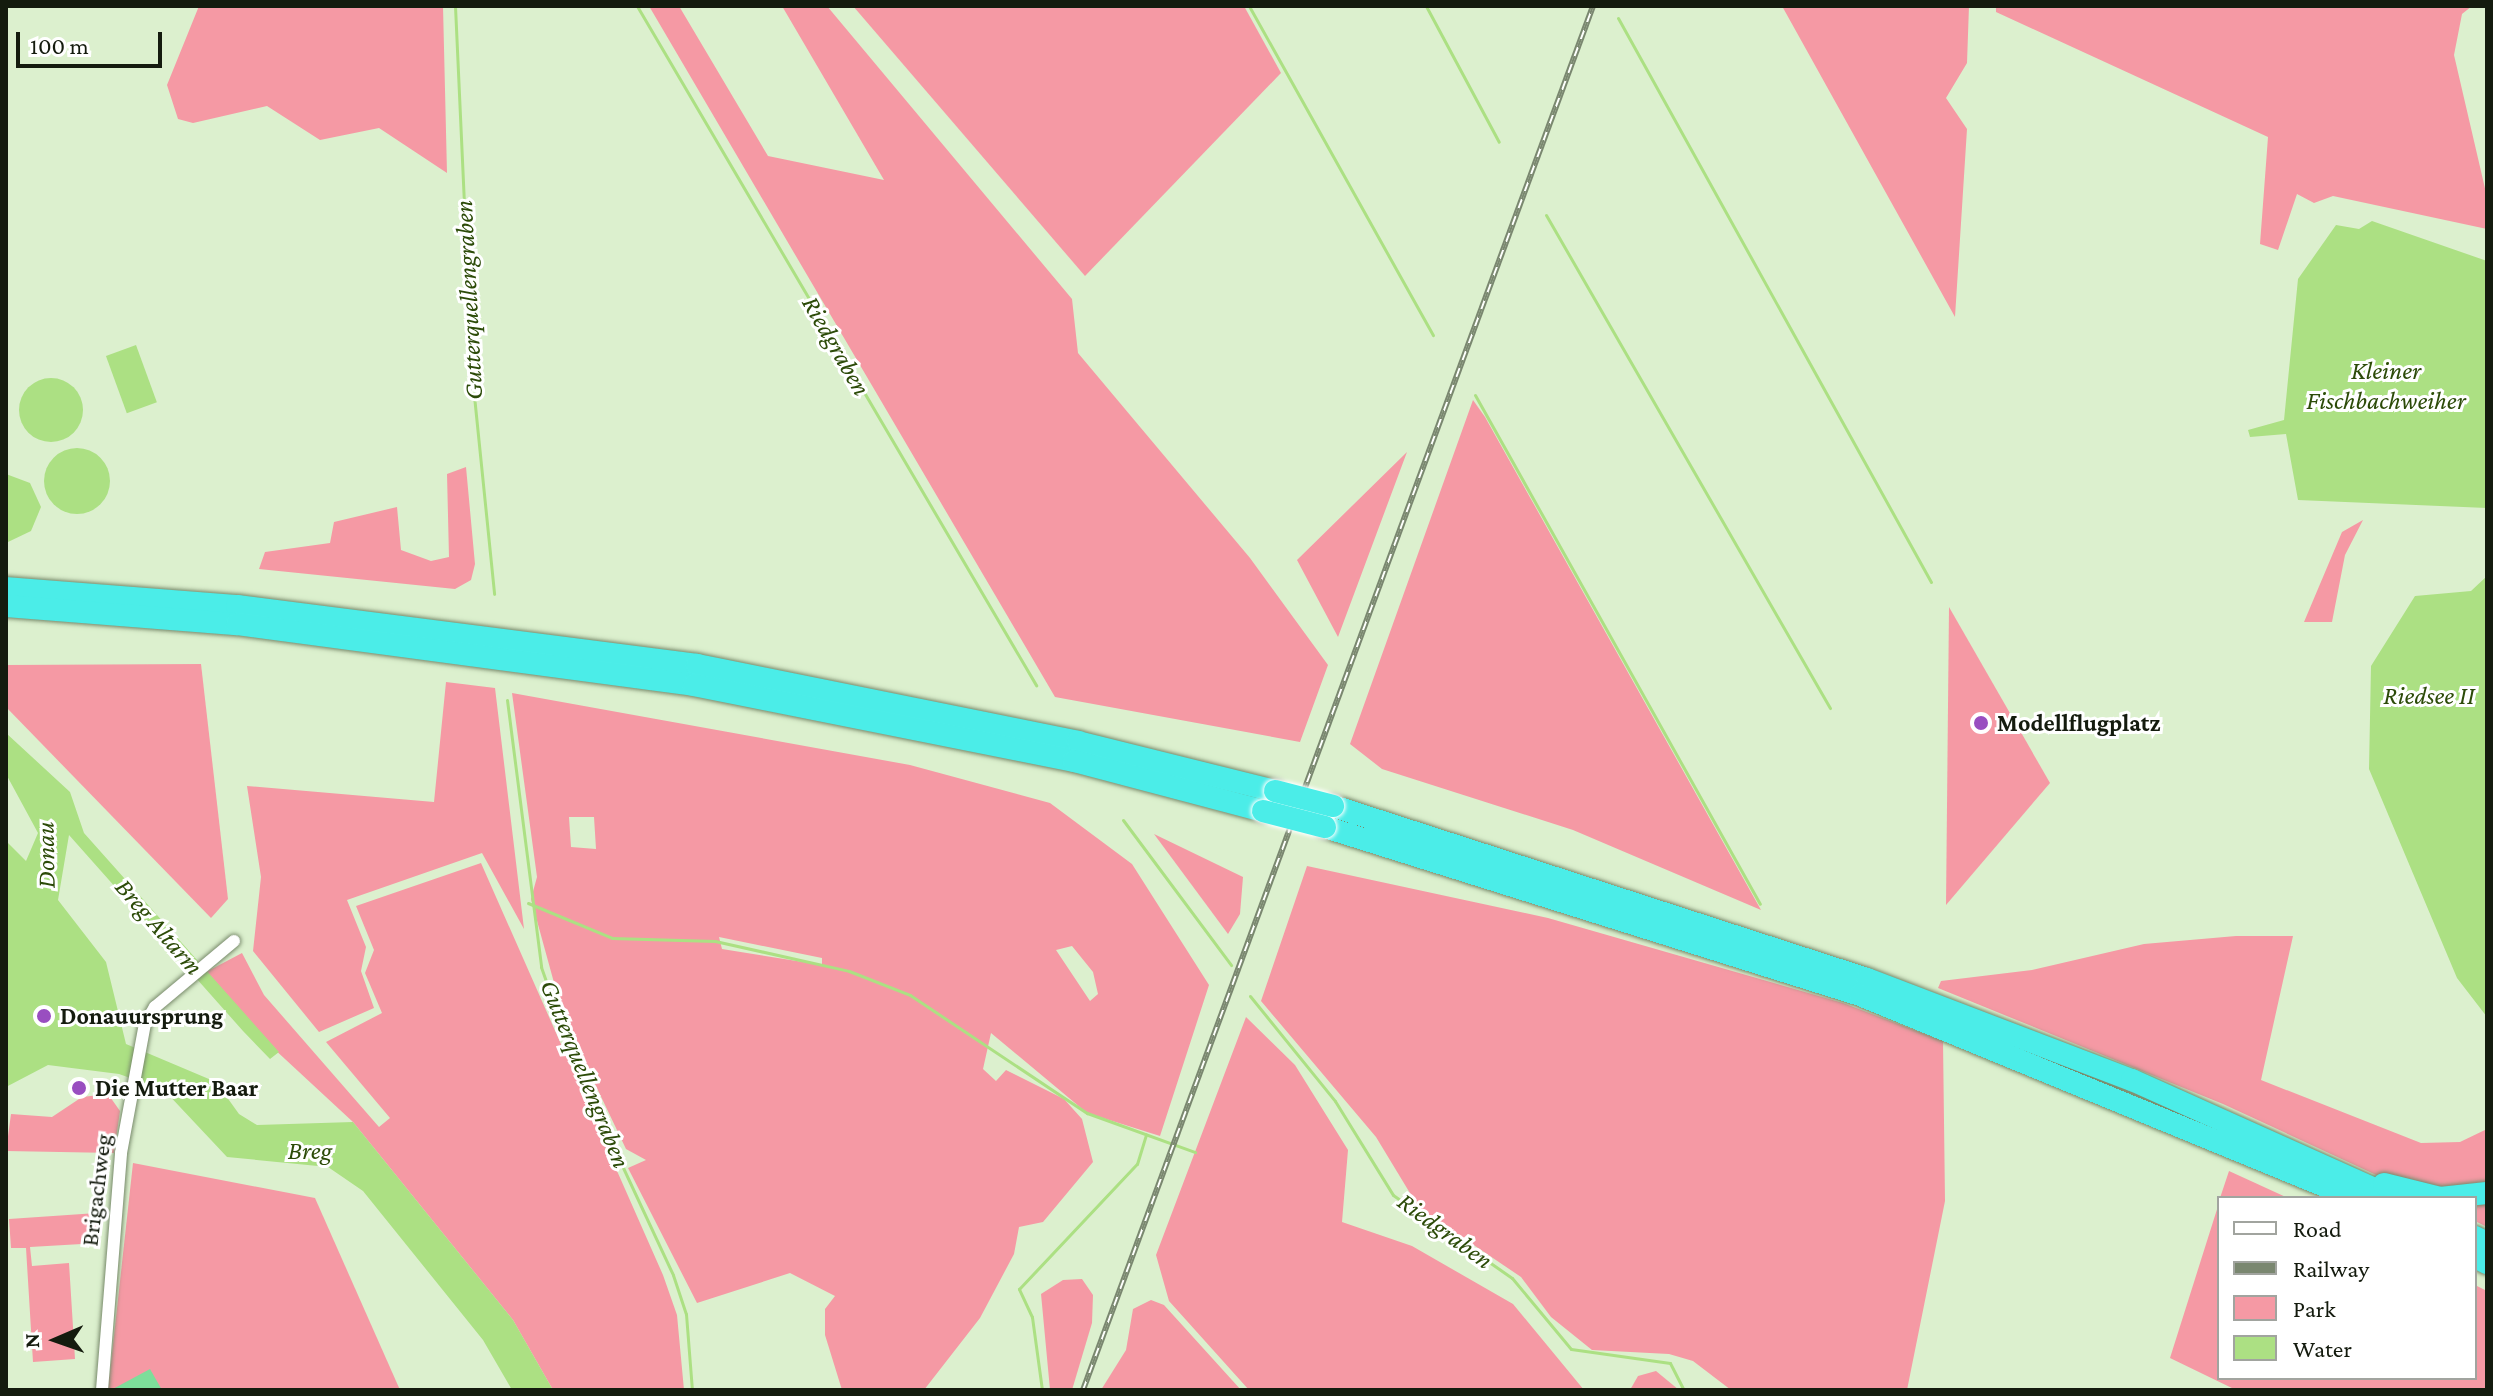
<!DOCTYPE html>
<html>
<head>
<meta charset="utf-8">
<style>
	body { margin:0 }
	#map { position:relative; width:2493px; height:1396px; overflow:hidden; background:#dcf0ce; font-family:"Crimson Pro",serif }
	div>[style] { position:absolute }
	[style*='--x'] { left:calc(var(--x)*1px); top:calc(var(--y)*1px); width:calc(var(--w)*1px); rotate:calc(var(--a)*1deg) }
	.green>* { inset:0; background:#f599a4 }
	.water>* { inset:0; background:#ace083; transform-origin:0 0 }
	.round { border-radius:50% }
	.stream>* { height:3px; margin:-1.5px; padding:0 1.5px; transform-origin:1.5px; border-radius:1.5px; background:#ace083 }
	.building>* { inset:0; background:#7dde9a }
	.roads { filter:drop-shadow(0 0 2px #788a6b) drop-shadow(0 0 2px #788a6b) }
	.street>* { height:12px; margin:-6px; padding:0 6px; transform-origin:6px; border-radius:6px; background:#fff }
	.highway>* { height:22px; margin:-11px; padding:0 11px; transform-origin:11px; border-radius:11px; background:#4bede8 }
	.rail>* { height:6px; margin-top:-3px; transform-origin:0; background:repeating-linear-gradient(90deg,#fff 0 9px,#7a8770 0 18px); box-sizing:border-box; border-block:2px solid #7a8770 }
	.bridges { filter:drop-shadow(0 0 2px #fff) drop-shadow(0 0 2px #fff) }
	.highway-bridge>* { height:22px; margin:-11px; padding:0 11px; transform-origin:11px; border-radius:11px; background:#4bede8 }
	.dots>* { width:22px; height:22px; translate:-50% -50%; box-sizing:border-box; border:4px solid #fff; border-radius:50% }
	span { translate:-50% -50%; white-space:nowrap; text-align:center; line-height:1.15; -webkit-text-stroke:6px #fff; paint-order:stroke }
	.poi-label { font-size:24px; color:#141b0e; font-weight:700 }
	.left { translate:0 -50%; text-align:left }
	.street-label { font-size:24px; color:#141b0e }
	.water-label { font-size:26px; color:#2c4b08; font-style:italic }
	.frame { position:absolute; inset:0; border:8px solid #141b0e; pointer-events:none }
	.legend { position:absolute; left:2217px; top:1196px; width:260px; height:184px; box-sizing:border-box; background:#fff; border:2px solid #a1a49f; margin:0; padding:10px 14px; list-style:none; font-size:24px; color:#141b0e }
	.legend li { display:flex; align-items:center; gap:16px; height:40px }
	.legend b { width:40px; border:2px solid #a1a49f }
	.north { position:absolute; left:16px; top:1300px; width:80px; height:80px; -webkit-text-stroke:6px #fff; paint-order:stroke; rotate:268deg; font-size:22px; font-weight:700; line-height:32px; text-align:center; color:#141b0e }
	.north::after { content:''; display:block; margin:auto; width:28px; height:36px; background:#141b0e; clip-path:polygon(50% 0,100% 100%,50% 72%,0 100%) }
	.scale { position:absolute; left:16px; top:32px; width:146px; height:36px; box-sizing:border-box; border:4px solid #141b0e; border-top:0; padding-left:10px; font-size:24px; line-height:28px; white-space:nowrap; color:#141b0e; -webkit-text-stroke:6px #fff; paint-order:stroke }
</style>
</head>
<body>
<div id="map">
	<div class="green">
		<i style="clip-path:polygon(199px 6px,443px 6px,447px 173px,379px 128px,320px 140px,267px 106px,193px 123px,178px 119px,167px 85px)"></i>
		<i style="clip-path:polygon(649px 6px,679px 6px,768px 156px,884px 180px,782px 6px,827px 6px,1072px 299px,1078px 353px,1250px 558px,1328px 665px,1300px 742px,1055px 697px)"></i>
		<i style="clip-path:polygon(853px 6px,1244px 6px,1281px 73px,1085px 276px)"></i>
		<i style="clip-path:polygon(1782px 6px,1969px 6px,1967px 63px,1946px 98px,1967px 129px,1955px 317px)"></i>
		<i style="clip-path:polygon(1996px 6px,2472px 6px,2462px 14px,2454px 55px,2487px 197px,2487px 229px,2333px 196px,2314px 203px,2297px 194px,2278px 250px,2260px 244px,2268px 137px,1996px 12px)"></i>
		<i style="clip-path:polygon(1473px 400px,1485px 417px,1761px 910px,1573px 830px,1382px 769px,1350px 744px)"></i>
		<i style="clip-path:polygon(1407px 452px,1382px 519px,1338px 637px,1297px 560px)"></i>
		<i style="clip-path:polygon(466px 467px,475px 564px,471px 580px,455px 589px,259px 569px,265px 552px,330px 543px,334px 522px,397px 507px,401px 550px,431px 561px,449px 557px,447px 474px)"></i>
		<i style="clip-path:polygon(2363px 520px,2345px 555px,2332px 622px,2304px 622px,2342px 532px)"></i>
		<i style="clip-path:polygon(1949px 607px,2050px 783px,1946px 905px)"></i>
		<i style="clip-path:polygon(201px 664px,228px 899px,211px 918px,6px 707px,6px 665px)"></i>
		<i style="clip-path:polygon(446px 682px,495px 688px,524px 929px,482px 853px,347px 900px,366px 947px,361px 971px,374px 1008px,319px 1032px,253px 951px,261px 877px,247px 786px,434px 802px)"></i>
		<i style="clip-path:polygon(evenodd,512px 693px,910px 765px,1050px 803px,1132px 864px,1209px 985px,1160px 1136px,1087px 1113px,991px 1033px,983px 1069px,996px 1081px,1006px 1070px,1064px 1099px,1082px 1119px,1093px 1162px,1043px 1222px,1019px 1227px,1014px 1254px,980px 1318px,924px 1390px,842px 1390px,825px 1335px,825px 1309px,835px 1296px,790px 1273px,697px 1303px,628px 1168px,646px 1160px,626px 1149px,564px 1019px,531px 899px,537px 877px,512px 693px,569px 817px,594px 817px,596px 849px,571px 847px,569px 817px,512px 693px,719px 937px,822px 958px,822px 965px,722px 949px,719px 937px,512px 693px,1072px 946px,1093px 972px,1098px 994px,1090px 1001px,1056px 950px,1072px 946px)"></i>
		<i style="clip-path:polygon(1154px 834px,1243px 877px,1240px 914px,1228px 934px)"></i>
		<i style="clip-path:polygon(481px 863px,663px 1275px,677px 1315px,684px 1390px,553px 1390px,513px 1320px,353px 1122px,258px 1034px,206px 972px,242px 953px,264px 995px,379px 1127px,390px 1118px,326px 1042px,382px 1013px,365px 973px,374px 950px,356px 906px)"></i>
		<i style="clip-path:polygon(1307px 866px,1548px 918px,1843px 1003px,1943px 1041px,1945px 1201px,1907px 1390px,1731px 1390px,1693px 1361px,1669px 1354px,1592px 1350px,1551px 1317px,1521px 1277px,1419px 1208px,1376px 1137px,1261px 1001px)"></i>
		<i style="clip-path:polygon(2236px 936px,2293px 936px,2261px 1080px,2421px 1143px,2460px 1142px,2487px 1129px,2487px 1227px,2475px 1221px,2475px 1198px,2426px 1198px,2223px 1104px,1938px 988px,1941px 981px,2032px 970px,2144px 944px)"></i>
		<i style="clip-path:polygon(1246px 1017px,1295px 1065px,1348px 1150px,1342px 1222px,1412px 1246px,1513px 1304px,1584px 1390px,1249px 1390px,1169px 1301px,1156px 1255px)"></i>
		<i style="clip-path:polygon(108px 1094px,120px 1111px,114px 1153px,6px 1151px,11px 1114px,52px 1117px,82px 1097px)"></i>
		<i style="clip-path:polygon(133px 1163px,315px 1198px,400px 1390px,108px 1390px)"></i>
		<i style="clip-path:polygon(2229px 1171px,2288px 1198px,2220px 1198px)"></i>
		<i style="clip-path:polygon(2219px 1203px,2219px 1378px,2475px 1378px,2475px 1285px,2487px 1291px,2487px 1390px,2236px 1390px,2170px 1358px)"></i>
		<i style="clip-path:polygon(97px 1213px,99px 1243px,30px 1247px,32px 1266px,69px 1263px,75px 1359px,33px 1362px,26px 1248px,11px 1248px,9px 1219px)"></i>
		<i style="clip-path:polygon(1082px 1279px,1093px 1295px,1092px 1323px,1072px 1390px,1050px 1390px,1041px 1294px,1063px 1280px)"></i>
		<i style="clip-path:polygon(1151px 1300px,1164px 1305px,1241px 1390px,1101px 1390px,1126px 1350px,1133px 1309px)"></i>
		<i style="clip-path:polygon(1656px 1371px,1679px 1390px,1630px 1390px,1638px 1376px)"></i>
	</div>
	<div class="water">
		<i style="clip-path:polygon(2372px 221px,2487px 261px,2487px 508px,2298px 500px,2286px 434px,2250px 437px,2248px 430px,2284px 420px,2298px 279px,2336px 225px,2359px 229px)"></i>
		<i style="left:136px;top:345px;width:61px;height:32px;rotate:70deg"></i>
		<i class="round" style="left:19px;top:378px;width:64px;height:64px"></i>
		<i class="round" style="left:44px;top:448px;width:66px;height:66px"></i>
		<i style="clip-path:polygon(6px 474px,30px 483px,41px 507px,31px 531px,8px 542px)"></i>
		<i style="clip-path:polygon(2487px 576px,2487px 1017px,2457px 978px,2369px 769px,2371px 666px,2415px 596px,2471px 591px)"></i>
		<i style="clip-path:polygon(6px 733px,70px 792px,84px 833px,279px 1052px,270px 1059px,243px 1031px,69px 835px,58px 900px,106px 962px,126px 1044px,216px 1082px,239px 1114px,257px 1125px,353px 1122px,513px 1320px,553px 1390px,512px 1390px,483px 1340px,363px 1191px,328px 1167px,227px 1157px,164px 1090px,119px 1074px,48px 1065px,6px 1087px,6px 841px,26px 861px,38px 833px,6px 774px)"></i>
	</div>
	<div class="stream">
		<i style="--x:455;--y:6;--w:370;--a:87.4"></i>
		<i style="--x:472;--y:376;--w:219;--a:84.2"></i>
		<i style="--x:637;--y:6;--w:788;--a:59.56"></i>
		<i style="--x:1249;--y:6;--w:377;--a:60.8"></i>
		<i style="--x:1426;--y:6;--w:154;--a:61.8"></i>
		<i style="--x:1618;--y:18;--w:645;--a:60.97"></i>
		<i style="--x:1546;--y:215;--w:569;--a:60.06"></i>
		<i style="--x:1475;--y:395;--w:583;--a:60.75"></i>
		<i style="--x:507;--y:700;--w:269;--a:82.7"></i>
		<i style="--x:541;--y:967;--w:108;--a:70.6"></i>
		<i style="--x:577;--y:1069;--w:227;--a:65"></i>
		<i style="--x:673;--y:1275;--w:41;--a:71.6"></i>
		<i style="--x:686;--y:1314;--w:76;--a:85.5"></i>
		<i style="--x:1123;--y:820;--w:181;--a:53.3"></i>
		<i style="--x:528;--y:903;--w:91;--a:22.6"></i>
		<i style="--x:612;--y:938;--w:103;--a:1.7"></i>
		<i style="--x:715;--y:941;--w:137;--a:12.6"></i>
		<i style="--x:849;--y:971;--w:66;--a:21.5"></i>
		<i style="--x:910;--y:995;--w:213;--a:33.7"></i>
		<i style="--x:1087;--y:1113;--w:115;--a:19.9"></i>
		<i style="--x:1250;--y:996;--w:135;--a:51"></i>
		<i style="--x:1335;--y:1101;--w:110;--a:58.3"></i>
		<i style="--x:1393;--y:1195;--w:145;--a:34.9"></i>
		<i style="--x:1512;--y:1278;--w:92;--a:50.3"></i>
		<i style="--x:1571;--y:1349;--w:100;--a:8"></i>
		<i style="--x:1670;--y:1363;--w:30;--a:63"></i>
		<i style="--x:1042;--y:1390;--w:74;--a:-97.8"></i>
		<i style="--x:1032;--y:1317;--w:31;--a:-115"></i>
		<i style="--x:1019;--y:1289;--w:172;--a:-46.7"></i>
		<i style="--x:1137;--y:1164;--w:31;--a:-73"></i>
	</div>
	<div class="building">
		<i style="clip-path:polygon(150px 1369px,162px 1390px,111px 1390px)"></i>
	</div>
	<div class="roads">
		<div class="street">
			<i style="--x:102;--y:1390;--w:238;--a:-85.4"></i>
			<i style="--x:121;--y:1153;--w:131;--a:-79.5"></i>
			<i style="--x:145;--y:1024;--w:20;--a:-60"></i>
			<i style="--x:155;--y:1007;--w:103;--a:-39.9"></i>
		</div>
		<div class="highway">
			<i style="--x:6;--y:588;--w:232;--a:4.5"></i>
			<i style="--x:237;--y:606;--w:464;--a:7.3"></i>
			<i style="--x:697;--y:665;--w:389;--a:11.4"></i>
			<i style="--x:1078;--y:742;--w:203;--a:14"></i>
			<i style="--x:6;--y:606;--w:232;--a:4.5"></i>
			<i style="--x:237;--y:624;--w:461;--a:7.6"></i>
			<i style="--x:694;--y:685;--w:388;--a:11.3"></i>
			<i style="--x:1074;--y:761;--w:196;--a:14.8"></i>
			<i style="--x:1333;--y:806;--w:561;--a:17.95"></i>
			<i style="--x:1867;--y:979;--w:284;--a:20.9"></i>
			<i style="--x:2132;--y:1080;--w:288;--a:24.2"></i>
			<i style="--x:1325;--y:827;--w:561;--a:17.43"></i>
			<i style="--x:1860;--y:995;--w:534;--a:22.34"></i>
			<i style="--x:2384;--y:1184;--w:58;--a:14"></i>
			<i style="--x:2440;--y:1198;--w:47;--a:-6.1"></i>
			<i style="--x:2475;--y:1237;--w:13;--a:27"></i>
			<i style="--x:2475;--y:1257;--w:13;--a:27"></i>
		</div>
	</div>
	<div class="rail">
		<i style="--x:1083;--y:1390;--w:1475;--a:-69.77"></i>
	</div>
	<div class="bridges">
		<div class="highway-bridge">
			<i style="--x:1275;--y:791;--w:60;--a:14.5"></i>
			<i style="--x:1263;--y:811;--w:64;--a:14.5"></i>
		</div>
	</div>
	<div class="dots">
		<i style="left:1981px;top:723px;background:#994ec0"></i>
		<i style="left:44px;top:1016px;background:#994ec0"></i>
		<i style="left:79px;top:1088px;background:#994ec0"></i>
	</div>
	<div class="poi-label">
		<span class="left" style="left:1997px;top:723px">Modellflugplatz</span>
		<span class="left" style="left:60px;top:1016px">Donauursprung</span>
		<span class="left" style="left:95px;top:1088px">Die Mutter Baar</span>
	</div>
	<div class="street-label">
		<span style="left:96px;top:1190px;rotate:-83deg">Brigachweg</span>
	</div>
	<div class="water-label">
		<span style="left:469px;top:300px;rotate:-93deg">Gutterquellengraben</span>
		<span style="left:836px;top:346px;rotate:60deg">Riedgraben</span>
		<span style="left:2386px;top:386px">Kleiner<br>Fischbachweiher</span>
		<span style="left:2429px;top:696px">Riedsee II</span>
		<span style="left:46px;top:855px;rotate:-91deg">Donau</span>
		<span style="left:159px;top:927px;rotate:49deg">Breg Altarm</span>
		<span style="left:585px;top:1074px;rotate:68deg">Gutterquellengraben</span>
		<span style="left:310px;top:1151px">Breg</span>
		<span style="left:1445px;top:1231px;rotate:36deg">Riedgraben</span>
	</div>
	<div class="frame"></div>
	<ul class="legend">
	<li><b style="height:10px;background:#fff"></b>Road</li>
	<li><b style="height:10px;background:#7a8770"></b>Railway</li>
	<li><b style="height:22px;background:#f599a4"></b>Park</li>
	<li><b style="height:22px;background:#ace083"></b>Water</li>
	</ul>
	<div class="north">N</div>
	<div class="scale">100 m</div>
</div>
</body>
</html>
